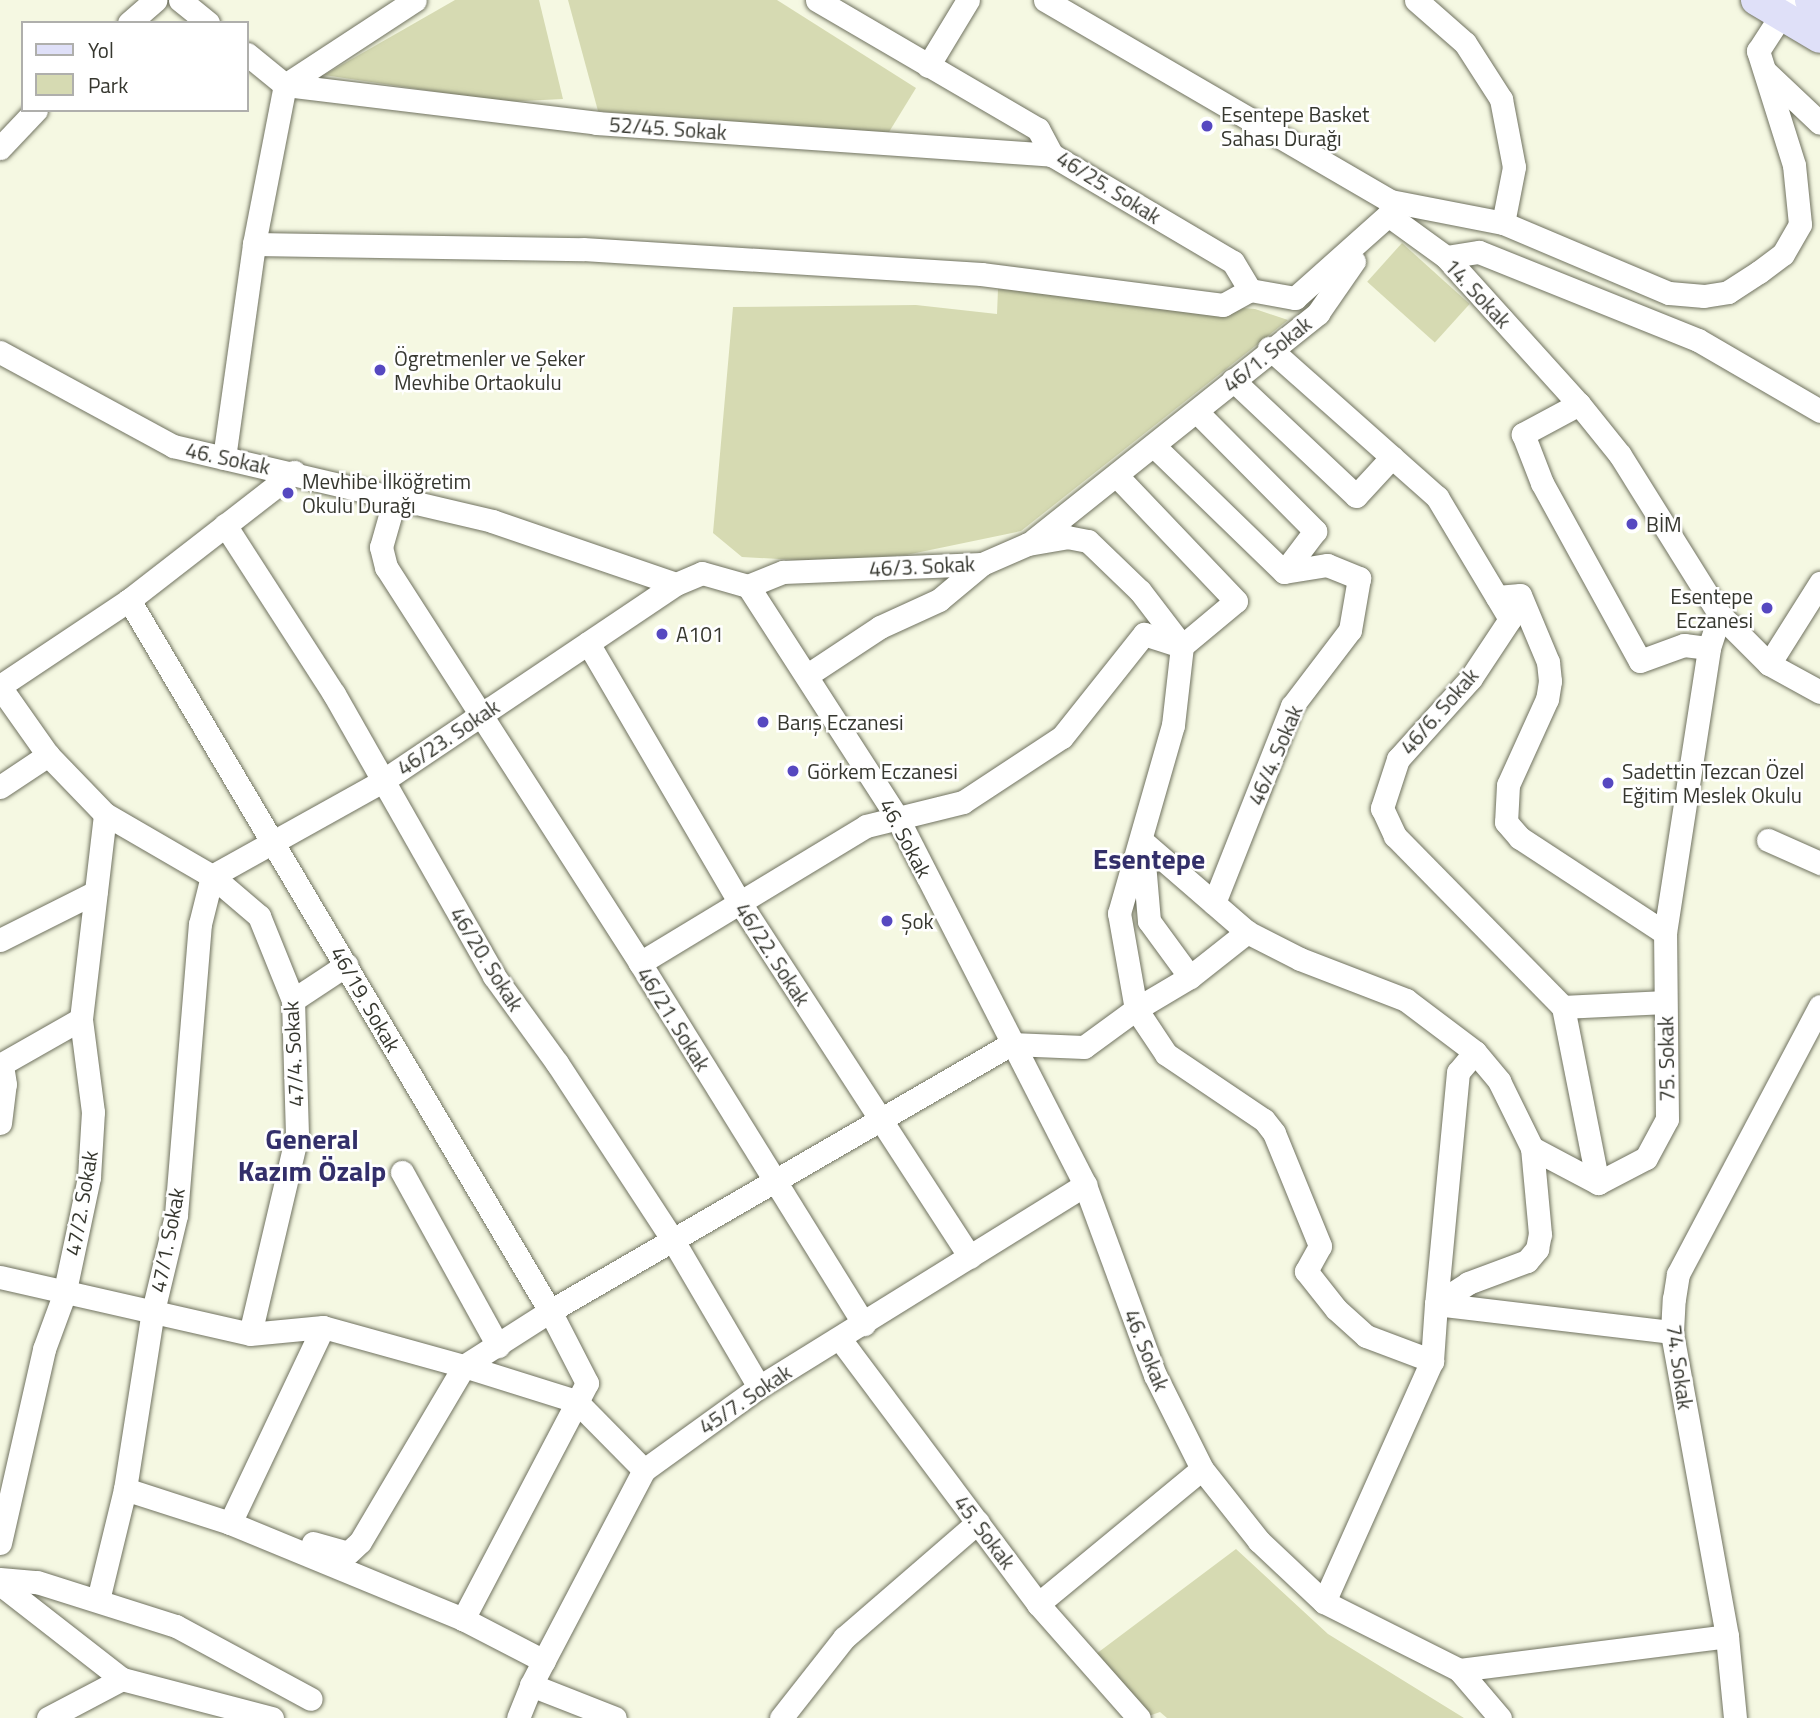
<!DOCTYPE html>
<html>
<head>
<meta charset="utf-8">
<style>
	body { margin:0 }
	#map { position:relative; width:1820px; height:1718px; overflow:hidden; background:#f5f8e2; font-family:"Titillium Web",sans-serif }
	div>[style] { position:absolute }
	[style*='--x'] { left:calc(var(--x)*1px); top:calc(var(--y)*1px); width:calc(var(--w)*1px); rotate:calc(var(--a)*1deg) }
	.green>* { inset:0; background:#d6dab2; transform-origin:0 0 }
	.roads { filter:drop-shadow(0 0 2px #707260) drop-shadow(0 0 2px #707260) }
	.minor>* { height:23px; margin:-11.5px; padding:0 11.5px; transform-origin:11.5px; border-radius:11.5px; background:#fff }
	.major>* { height:30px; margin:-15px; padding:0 15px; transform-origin:15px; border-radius:15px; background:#dfe0f8 }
	.dots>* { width:19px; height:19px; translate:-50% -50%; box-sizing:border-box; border:4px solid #fff; border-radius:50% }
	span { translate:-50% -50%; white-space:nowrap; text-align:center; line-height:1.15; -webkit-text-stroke:5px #fff; paint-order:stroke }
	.poi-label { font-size:21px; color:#36372f }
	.left { translate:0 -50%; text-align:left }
	.right { translate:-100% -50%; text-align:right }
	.street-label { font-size:21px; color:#36372f }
	.district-label { font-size:28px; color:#332f6a; font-weight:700 }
	.legend { position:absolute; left:21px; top:21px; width:228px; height:91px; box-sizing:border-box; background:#fff; border:2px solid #afafac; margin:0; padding:9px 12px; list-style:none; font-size:21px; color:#36372f }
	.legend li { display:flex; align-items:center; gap:14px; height:35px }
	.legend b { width:35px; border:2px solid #afafac }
</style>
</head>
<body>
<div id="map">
	<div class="green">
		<i style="clip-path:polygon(455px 0,539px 0,563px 99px,505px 102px,324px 75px)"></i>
		<i style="clip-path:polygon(568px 0,777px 0,916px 88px,889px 132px,793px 130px,598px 111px)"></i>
		<i style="left:1402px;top:243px;width:91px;height:52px;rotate:42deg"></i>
		<i style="clip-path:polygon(998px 289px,1255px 309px,1288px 320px,1021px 531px,906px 555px,814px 561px,742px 557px,713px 533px,733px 307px,916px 305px,997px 314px)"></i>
		<i style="clip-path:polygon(1236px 1549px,1328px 1634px,1464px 1718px,1167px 1718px,1160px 1712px,1143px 1718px,1088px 1660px)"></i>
	</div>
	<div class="roads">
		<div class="minor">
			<i style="--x:180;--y:0;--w:36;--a:39"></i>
			<i style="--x:817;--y:0;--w:256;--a:30.3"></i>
			<i style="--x:1038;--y:129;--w:30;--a:62"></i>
			<i style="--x:1052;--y:155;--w:210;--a:30.6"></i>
			<i style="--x:1233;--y:262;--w:33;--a:59"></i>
			<i style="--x:1250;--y:290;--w:46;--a:10.1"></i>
			<i style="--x:1295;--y:298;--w:125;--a:-41.7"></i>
			<i style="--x:1045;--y:0;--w:399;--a:30.2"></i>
			<i style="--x:1390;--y:201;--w:115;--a:11"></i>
			<i style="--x:1503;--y:223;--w:180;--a:22.9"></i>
			<i style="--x:1669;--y:293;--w:35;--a:5"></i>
			<i style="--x:1704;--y:296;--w:24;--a:-9"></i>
			<i style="--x:1728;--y:292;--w:37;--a:-33"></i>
			<i style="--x:1759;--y:272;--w:30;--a:-37"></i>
			<i style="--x:1783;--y:254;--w:34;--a:-60"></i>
			<i style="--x:1800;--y:224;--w:59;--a:-95.8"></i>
			<i style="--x:1794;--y:165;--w:120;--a:-107.5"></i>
			<i style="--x:1758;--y:51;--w:61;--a:-57.1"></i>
			<i style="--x:1416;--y:0;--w:65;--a:41.3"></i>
			<i style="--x:1465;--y:43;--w:67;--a:57.3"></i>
			<i style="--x:1501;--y:99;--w:69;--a:79.2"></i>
			<i style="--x:1514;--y:167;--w:57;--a:101.1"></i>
			<i style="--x:129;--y:23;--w:35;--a:-41"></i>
			<i style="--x:247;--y:54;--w:49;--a:39.2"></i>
			<i style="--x:928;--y:66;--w:77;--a:-58.8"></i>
			<i style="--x:1766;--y:72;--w:74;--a:43.4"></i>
			<i style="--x:285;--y:85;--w:314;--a:6.9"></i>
			<i style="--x:597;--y:123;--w:456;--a:4"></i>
			<i style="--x:285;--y:85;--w:155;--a:-33.2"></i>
			<i style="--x:0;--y:148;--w:52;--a:-46.5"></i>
			<i style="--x:1388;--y:215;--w:72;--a:35.9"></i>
			<i style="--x:1446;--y:257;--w:198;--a:47.9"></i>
			<i style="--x:1579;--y:404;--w:65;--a:51.2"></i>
			<i style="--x:1620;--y:455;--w:189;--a:58"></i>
			<i style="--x:1720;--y:615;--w:69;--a:45"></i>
			<i style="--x:1769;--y:664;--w:58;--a:28.8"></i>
			<i style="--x:254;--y:244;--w:329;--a:0.9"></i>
			<i style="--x:583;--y:249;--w:399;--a:3.6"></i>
			<i style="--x:981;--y:274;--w:244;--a:7.3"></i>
			<i style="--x:1223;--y:305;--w:31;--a:-29"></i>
			<i style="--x:1446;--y:257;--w:33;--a:-9"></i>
			<i style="--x:1479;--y:252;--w:236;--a:21.9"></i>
			<i style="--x:1698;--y:340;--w:141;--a:30.2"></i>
			<i style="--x:1269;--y:348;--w:225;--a:41.6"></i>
			<i style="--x:1437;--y:497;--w:142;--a:59.1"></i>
			<i style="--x:1510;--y:619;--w:71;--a:123.5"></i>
			<i style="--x:1471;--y:678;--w:109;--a:132"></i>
			<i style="--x:1398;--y:759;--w:52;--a:108.1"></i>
			<i style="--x:1382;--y:808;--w:31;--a:65"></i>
			<i style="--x:1395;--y:836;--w:240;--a:45.5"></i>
			<i style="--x:1563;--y:1007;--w:179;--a:78.8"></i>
			<i style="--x:0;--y:352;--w:197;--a:28.5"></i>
			<i style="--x:173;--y:446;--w:328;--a:13.2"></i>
			<i style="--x:492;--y:521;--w:194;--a:18.9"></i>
			<i style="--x:676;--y:584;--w:28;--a:-23"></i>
			<i style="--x:702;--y:573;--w:48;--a:15.8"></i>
			<i style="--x:748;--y:586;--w:275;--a:57.2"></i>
			<i style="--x:897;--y:817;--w:413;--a:62.9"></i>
			<i style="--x:1085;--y:1185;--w:202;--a:69.8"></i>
			<i style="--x:1155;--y:1375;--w:105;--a:63.4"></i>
			<i style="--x:1202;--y:1469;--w:92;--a:51.6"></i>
			<i style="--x:1259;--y:1541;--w:89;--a:43.2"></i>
			<i style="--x:1324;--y:1602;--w:151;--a:26.7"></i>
			<i style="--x:1459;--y:1670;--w:63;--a:49.5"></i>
			<i style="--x:1233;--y:380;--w:169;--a:43.3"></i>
			<i style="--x:1356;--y:496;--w:53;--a:-47.3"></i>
			<i style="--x:1579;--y:404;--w:64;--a:151.8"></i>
			<i style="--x:1523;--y:434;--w:53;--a:68.8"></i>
			<i style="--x:1542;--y:483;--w:203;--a:61.2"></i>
			<i style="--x:1640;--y:661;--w:47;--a:-20"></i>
			<i style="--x:1684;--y:645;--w:25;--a:7"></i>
			<i style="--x:1197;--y:412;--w:168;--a:45.2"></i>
			<i style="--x:1315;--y:531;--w:51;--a:127.1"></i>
			<i style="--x:1284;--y:572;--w:44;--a:-9.2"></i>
			<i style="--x:1327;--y:565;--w:35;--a:22"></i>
			<i style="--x:1359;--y:578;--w:53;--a:99.8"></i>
			<i style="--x:1350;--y:630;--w:96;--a:127.3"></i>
			<i style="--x:1292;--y:706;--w:212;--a:111.6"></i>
			<i style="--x:1154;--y:446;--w:181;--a:44.1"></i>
			<i style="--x:224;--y:458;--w:216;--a:-82"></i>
			<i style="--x:254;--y:244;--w:162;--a:-79"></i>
			<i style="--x:395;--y:498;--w:51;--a:105.9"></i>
			<i style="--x:381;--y:547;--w:21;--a:76"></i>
			<i style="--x:386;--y:567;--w:470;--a:57.3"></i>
			<i style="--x:640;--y:963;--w:425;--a:58.2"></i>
			<i style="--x:225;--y:525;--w:201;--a:57.2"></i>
			<i style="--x:334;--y:694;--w:324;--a:60.4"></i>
			<i style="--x:494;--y:976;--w:107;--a:54.1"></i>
			<i style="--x:557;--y:1063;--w:214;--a:56.8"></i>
			<i style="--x:674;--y:1242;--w:168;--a:59.6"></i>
			<i style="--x:1034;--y:540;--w:364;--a:-38.6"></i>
			<i style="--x:1318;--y:313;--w:63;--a:-55.3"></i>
			<i style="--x:748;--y:586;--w:38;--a:-22"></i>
			<i style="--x:783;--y:572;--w:199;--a:-2.3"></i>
			<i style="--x:982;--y:564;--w:50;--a:-23.5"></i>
			<i style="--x:1028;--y:544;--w:40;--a:-10"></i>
			<i style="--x:1067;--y:537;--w:21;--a:11"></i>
			<i style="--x:1088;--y:541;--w:72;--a:43.9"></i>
			<i style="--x:1140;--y:591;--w:69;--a:52.6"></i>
			<i style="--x:1182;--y:646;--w:80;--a:96.5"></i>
			<i style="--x:1173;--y:725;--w:196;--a:106"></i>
			<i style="--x:1119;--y:913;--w:97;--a:80"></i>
			<i style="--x:1136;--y:1009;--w:54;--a:56.3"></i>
			<i style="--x:1166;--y:1054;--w:118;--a:34"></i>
			<i style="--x:1264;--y:1120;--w:16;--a:52"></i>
			<i style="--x:1274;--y:1133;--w:122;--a:67.8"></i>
			<i style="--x:1320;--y:1246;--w:29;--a:119"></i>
			<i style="--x:1306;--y:1271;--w:48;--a:51.7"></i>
			<i style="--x:1336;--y:1309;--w:40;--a:42"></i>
			<i style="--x:1366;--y:1336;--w:71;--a:20.7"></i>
			<i style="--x:1497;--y:597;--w:23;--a:-5"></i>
			<i style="--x:1520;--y:595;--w:73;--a:67.3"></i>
			<i style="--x:1548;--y:662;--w:19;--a:84"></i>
			<i style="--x:1550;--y:681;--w:18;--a:99"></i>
			<i style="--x:1547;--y:699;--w:94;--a:114.4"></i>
			<i style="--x:1508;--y:785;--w:37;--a:93"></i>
			<i style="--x:1506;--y:822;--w:21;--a:49"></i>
			<i style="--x:1520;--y:838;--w:173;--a:33.2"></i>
			<i style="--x:129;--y:600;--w:826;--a:59.37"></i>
			<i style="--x:550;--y:1311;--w:81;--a:62.8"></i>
			<i style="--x:587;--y:1383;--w:267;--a:117.7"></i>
			<i style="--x:588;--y:643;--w:301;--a:59.7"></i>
			<i style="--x:740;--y:903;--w:422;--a:57"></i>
			<i style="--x:1769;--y:664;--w:96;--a:-57.8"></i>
			<i style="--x:809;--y:674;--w:85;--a:-33.5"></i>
			<i style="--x:880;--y:627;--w:65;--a:-24.6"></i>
			<i style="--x:939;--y:600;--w:56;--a:-39.9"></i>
			<i style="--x:0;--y:686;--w:155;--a:-33.7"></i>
			<i style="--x:129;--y:600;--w:209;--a:-37.8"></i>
			<i style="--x:0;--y:687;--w:83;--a:54.8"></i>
			<i style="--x:48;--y:755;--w:82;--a:46"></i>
			<i style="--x:105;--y:814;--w:124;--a:30.1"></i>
			<i style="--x:212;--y:876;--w:62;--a:40.4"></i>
			<i style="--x:259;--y:916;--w:91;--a:68"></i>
			<i style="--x:293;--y:1000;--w:135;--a:88.3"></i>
			<i style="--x:297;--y:1135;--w:204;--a:103.3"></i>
			<i style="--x:0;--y:787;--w:58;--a:-33.7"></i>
			<i style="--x:1768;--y:840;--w:57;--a:23.9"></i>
			<i style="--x:1142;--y:841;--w:139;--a:40.9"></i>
			<i style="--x:1247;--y:932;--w:59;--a:27"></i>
			<i style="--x:1300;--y:959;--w:114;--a:21.1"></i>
			<i style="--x:1406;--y:1000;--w:86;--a:37"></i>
			<i style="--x:1475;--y:1052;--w:38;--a:50"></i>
			<i style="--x:1499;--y:1081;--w:75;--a:63.8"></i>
			<i style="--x:1532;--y:1148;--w:75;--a:27.9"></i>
			<i style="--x:1598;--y:1183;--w:54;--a:-27.5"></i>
			<i style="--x:1646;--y:1158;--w:44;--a:-61.7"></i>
			<i style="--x:1667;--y:1119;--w:186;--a:-90.6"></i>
			<i style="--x:1665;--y:933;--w:288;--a:-81.2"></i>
			<i style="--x:1709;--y:648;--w:35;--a:-72"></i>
			<i style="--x:1143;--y:851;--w:70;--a:85.1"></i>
			<i style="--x:1149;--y:921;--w:69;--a:53.8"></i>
			<i style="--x:0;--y:940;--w:107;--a:-26.6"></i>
			<i style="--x:640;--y:963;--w:264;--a:-31.2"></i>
			<i style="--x:866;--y:826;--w:100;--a:-13.9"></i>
			<i style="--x:963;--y:802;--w:118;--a:-33.3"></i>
			<i style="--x:1062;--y:737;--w:132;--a:-51.5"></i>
			<i style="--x:1144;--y:634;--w:40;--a:18"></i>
			<i style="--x:1182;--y:646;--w:70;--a:-39.8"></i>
			<i style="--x:1236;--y:601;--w:173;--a:-133.6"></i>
			<i style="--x:293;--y:1000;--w:64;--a:-33.4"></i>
			<i style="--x:1563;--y:1007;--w:102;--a:-2.8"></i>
			<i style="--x:1475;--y:1052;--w:26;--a:130"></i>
			<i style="--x:1458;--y:1072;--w:233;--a:95.4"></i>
			<i style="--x:1436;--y:1304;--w:238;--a:6.8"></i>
			<i style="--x:0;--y:1065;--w:93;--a:-29.6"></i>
			<i style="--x:0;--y:1123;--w:39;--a:-83"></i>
			<i style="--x:5;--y:1084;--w:20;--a:-99"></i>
			<i style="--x:402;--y:1172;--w:199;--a:61.1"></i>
			<i style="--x:0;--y:1277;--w:256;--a:12.8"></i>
			<i style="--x:250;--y:1334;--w:73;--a:-5.5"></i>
			<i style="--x:323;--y:1327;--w:146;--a:15.5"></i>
			<i style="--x:464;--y:1366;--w:117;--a:17.4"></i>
			<i style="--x:576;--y:1401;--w:97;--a:45.4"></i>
			<i style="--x:840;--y:1339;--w:331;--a:53.2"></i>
			<i style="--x:1038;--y:1604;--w:152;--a:48.5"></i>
			<i style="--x:125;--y:1489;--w:110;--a:17.9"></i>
			<i style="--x:230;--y:1523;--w:252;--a:22.4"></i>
			<i style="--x:463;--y:1619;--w:91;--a:27.4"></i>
			<i style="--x:230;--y:1523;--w:217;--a:-64.6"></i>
			<i style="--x:0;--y:1543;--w:199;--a:-77.2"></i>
			<i style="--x:44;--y:1349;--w:58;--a:-69.7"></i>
			<i style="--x:64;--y:1295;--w:121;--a:-78"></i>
			<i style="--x:89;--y:1177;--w:65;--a:-86.5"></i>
			<i style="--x:93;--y:1112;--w:94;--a:-97.4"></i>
			<i style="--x:81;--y:1019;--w:206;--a:-83.3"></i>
			<i style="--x:313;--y:1543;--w:36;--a:16"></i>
			<i style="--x:348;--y:1553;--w:16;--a:-43"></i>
			<i style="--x:360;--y:1542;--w:204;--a:-59.4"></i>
			<i style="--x:464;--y:1366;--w:102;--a:-32.6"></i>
			<i style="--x:550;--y:1311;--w:533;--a:-30.08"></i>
			<i style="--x:1011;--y:1044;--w:73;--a:2.4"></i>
			<i style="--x:1084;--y:1047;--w:64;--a:-36.2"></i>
			<i style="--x:1136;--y:1009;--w:63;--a:-30.7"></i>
			<i style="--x:1190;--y:977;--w:73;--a:-38.3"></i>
			<i style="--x:0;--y:1579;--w:37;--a:5"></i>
			<i style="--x:37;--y:1582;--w:146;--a:17.6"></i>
			<i style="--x:176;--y:1626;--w:153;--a:28.4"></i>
			<i style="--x:0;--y:1584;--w:155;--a:37.9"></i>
			<i style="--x:122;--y:1679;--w:155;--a:14.6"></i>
			<i style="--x:98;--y:1600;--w:114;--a:-76.3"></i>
			<i style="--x:125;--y:1489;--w:180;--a:-81.1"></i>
			<i style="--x:153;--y:1311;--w:99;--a:-76.5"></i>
			<i style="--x:176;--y:1215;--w:292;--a:-85.3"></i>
			<i style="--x:200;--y:924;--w:49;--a:-76"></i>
			<i style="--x:212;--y:876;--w:193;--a:-29.1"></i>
			<i style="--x:381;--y:782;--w:355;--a:-33.9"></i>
			<i style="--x:1324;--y:1602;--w:264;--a:-65.9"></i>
			<i style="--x:1432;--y:1361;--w:57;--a:-86"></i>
			<i style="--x:1436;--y:1304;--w:38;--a:-33"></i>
			<i style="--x:1468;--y:1283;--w:63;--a:-20.4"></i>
			<i style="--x:1527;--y:1261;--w:16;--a:-50"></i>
			<i style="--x:1537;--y:1249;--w:15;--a:-79"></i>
			<i style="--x:1540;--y:1234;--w:86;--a:-95.3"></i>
			<i style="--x:1038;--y:1604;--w:212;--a:-39.5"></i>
			<i style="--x:1459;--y:1670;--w:270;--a:-7.2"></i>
			<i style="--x:531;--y:1685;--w:90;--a:21.4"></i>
			<i style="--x:48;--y:1718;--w:84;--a:-27.8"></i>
			<i style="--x:518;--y:1718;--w:35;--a:-68"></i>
			<i style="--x:531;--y:1685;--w:243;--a:-62.3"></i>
			<i style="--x:644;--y:1470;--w:142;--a:-35.8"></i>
			<i style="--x:759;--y:1387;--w:384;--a:-31.8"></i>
			<i style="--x:781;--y:1718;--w:102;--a:-51.8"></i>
			<i style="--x:844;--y:1638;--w:177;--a:-40.9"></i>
			<i style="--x:1735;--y:1718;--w:82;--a:-95.6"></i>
			<i style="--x:1727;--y:1636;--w:309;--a:-100.3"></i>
			<i style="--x:1672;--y:1332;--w:33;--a:-87"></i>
			<i style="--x:1674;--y:1299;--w:25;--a:-81"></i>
			<i style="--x:1678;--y:1274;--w:303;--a:-62.1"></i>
		</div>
		<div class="major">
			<i style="--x:1756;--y:0;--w:74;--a:30.7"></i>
			<i style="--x:1810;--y:0;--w:12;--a:31"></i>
		</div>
	</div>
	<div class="dots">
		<i style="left:1207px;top:126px;background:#5648c0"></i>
		<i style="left:380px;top:370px;background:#5648c0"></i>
		<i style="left:288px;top:493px;background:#5648c0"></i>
		<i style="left:1632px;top:524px;background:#5648c0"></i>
		<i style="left:1767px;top:608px;background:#5648c0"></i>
		<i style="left:662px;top:634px;background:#5648c0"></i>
		<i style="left:763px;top:722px;background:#5648c0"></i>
		<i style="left:793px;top:771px;background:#5648c0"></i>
		<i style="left:1608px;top:783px;background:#5648c0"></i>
		<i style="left:887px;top:921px;background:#5648c0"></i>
	</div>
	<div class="poi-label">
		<span class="left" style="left:1221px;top:126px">Esentepe Basket<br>Sahası Durağı</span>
		<span class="left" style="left:394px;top:370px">Ögretmenler ve Şeker<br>Mevhibe Ortaokulu</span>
		<span class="left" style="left:302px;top:493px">Mevhibe İlköğretim<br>Okulu Durağı</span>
		<span class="left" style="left:1646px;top:524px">BİM</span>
		<span class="right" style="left:1753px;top:608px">Esentepe<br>Eczanesi</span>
		<span class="left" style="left:676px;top:634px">A101</span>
		<span class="left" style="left:777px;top:722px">Barış Eczanesi</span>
		<span class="left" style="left:807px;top:771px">Görkem Eczanesi</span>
		<span class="left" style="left:1622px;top:783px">Sadettin Tezcan Özel<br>Eğitim Meslek Okulu</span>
		<span class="left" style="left:901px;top:921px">Şok</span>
	</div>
	<div class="street-label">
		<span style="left:668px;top:128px;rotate:4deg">52/45. Sokak</span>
		<span style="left:1109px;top:187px;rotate:32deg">46/25. Sokak</span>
		<span style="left:1478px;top:293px;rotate:47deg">14. Sokak</span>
		<span style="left:1267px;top:354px;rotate:-39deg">46/1. Sokak</span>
		<span style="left:228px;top:458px;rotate:12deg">46. Sokak</span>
		<span style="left:922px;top:566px;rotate:-3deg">46/3. Sokak</span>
		<span style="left:1439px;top:711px;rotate:-49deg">46/6. Sokak</span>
		<span style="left:448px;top:737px;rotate:-34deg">46/23. Sokak</span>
		<span style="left:1275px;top:755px;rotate:-67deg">46/4. Sokak</span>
		<span style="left:906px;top:838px;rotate:62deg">46. Sokak</span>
		<span style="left:773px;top:954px;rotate:57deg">46/22. Sokak</span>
		<span style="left:487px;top:959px;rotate:58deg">46/20. Sokak</span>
		<span style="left:366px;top:999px;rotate:60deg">46/19. Sokak</span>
		<span style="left:674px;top:1019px;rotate:58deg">46/21. Sokak</span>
		<span style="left:293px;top:1054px;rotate:-93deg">47/4. Sokak</span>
		<span style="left:1666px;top:1059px;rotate:-91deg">75. Sokak</span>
		<span style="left:81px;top:1203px;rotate:-80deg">47/2. Sokak</span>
		<span style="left:167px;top:1240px;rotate:-79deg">47/1. Sokak</span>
		<span style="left:1147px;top:1350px;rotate:68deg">46. Sokak</span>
		<span style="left:1680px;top:1367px;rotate:82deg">74. Sokak</span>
		<span style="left:745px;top:1399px;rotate:-34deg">45/7. Sokak</span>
		<span style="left:985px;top:1532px;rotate:53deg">45. Sokak</span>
	</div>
	<div class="district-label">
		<span style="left:1149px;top:859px">Esentepe</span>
		<span style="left:312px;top:1155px">General<br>Kazım Özalp</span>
	</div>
	<ul class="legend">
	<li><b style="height:9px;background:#dfe0f8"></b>Yol</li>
	<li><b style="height:19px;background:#d6dab2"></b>Park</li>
	</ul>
</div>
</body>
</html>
